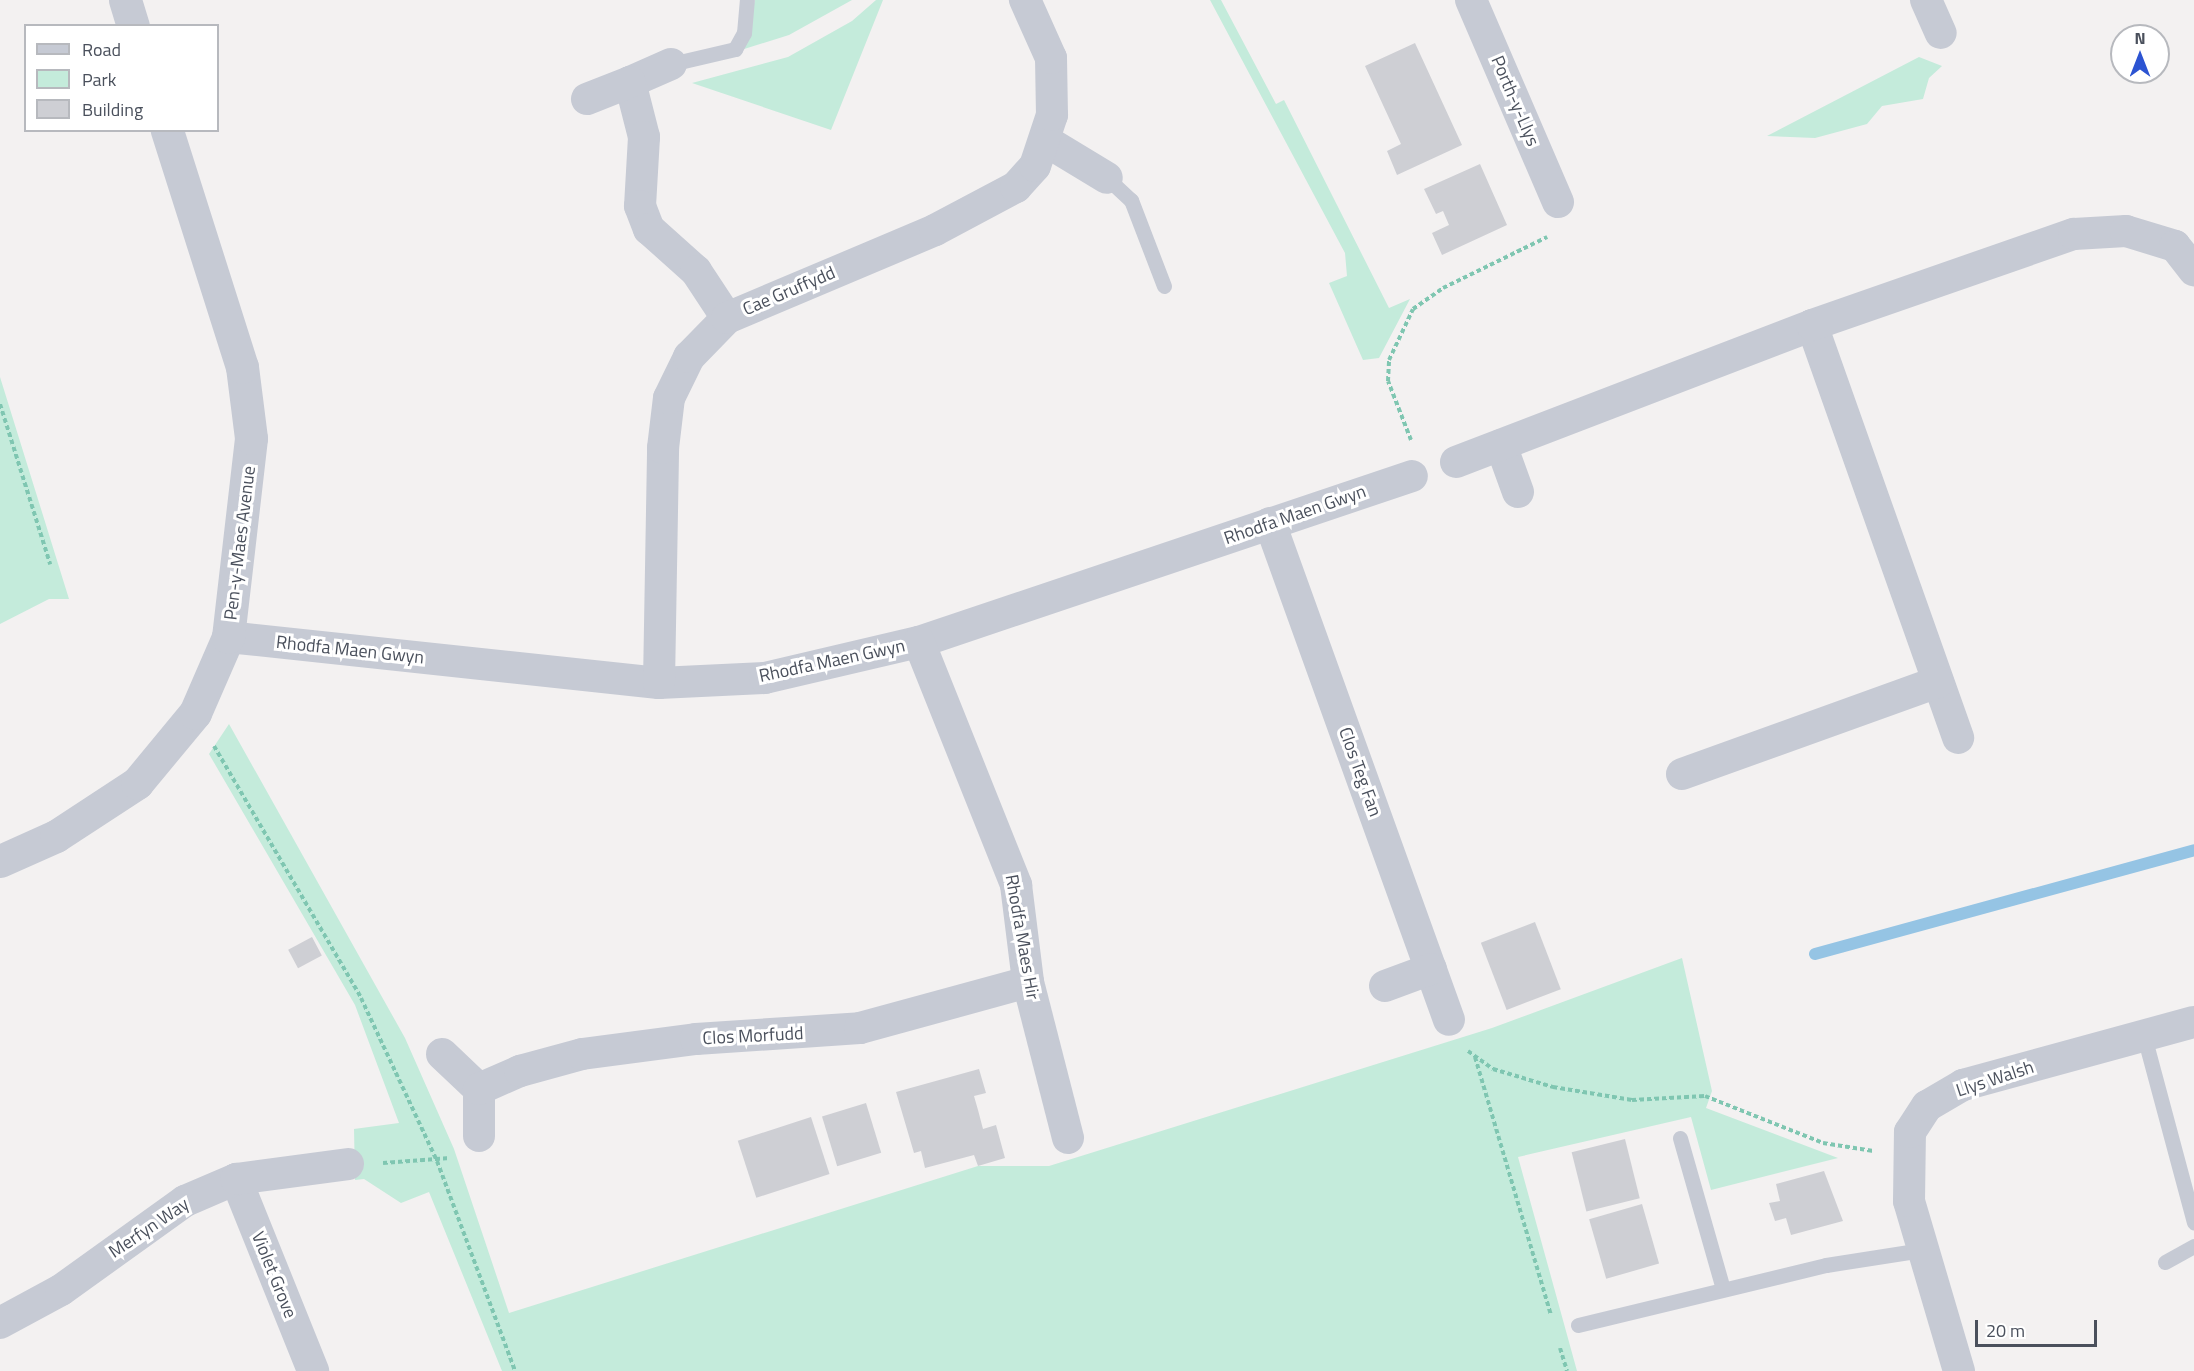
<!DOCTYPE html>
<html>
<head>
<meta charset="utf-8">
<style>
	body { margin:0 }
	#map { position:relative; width:2194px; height:1371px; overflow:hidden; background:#f3f1f1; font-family:"Titillium Web",sans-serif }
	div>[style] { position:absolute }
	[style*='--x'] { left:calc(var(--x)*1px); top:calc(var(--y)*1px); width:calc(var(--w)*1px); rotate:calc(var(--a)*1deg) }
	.green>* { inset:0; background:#c4ebdb }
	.stream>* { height:12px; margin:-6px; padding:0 6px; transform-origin:6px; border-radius:6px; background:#95c4e4 }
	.building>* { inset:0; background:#cecfd4; transform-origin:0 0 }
	.path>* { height:4px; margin-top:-2px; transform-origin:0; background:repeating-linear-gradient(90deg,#7fc6b1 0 4.5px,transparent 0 7.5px) }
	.service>* { height:15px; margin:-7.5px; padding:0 7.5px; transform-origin:7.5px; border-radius:7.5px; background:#c6cad4 }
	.minor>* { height:32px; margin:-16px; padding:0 16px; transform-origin:16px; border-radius:16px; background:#c6cad4 }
	.tertiary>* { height:33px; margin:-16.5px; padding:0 16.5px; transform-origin:16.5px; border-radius:16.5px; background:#c6cad4 }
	span { translate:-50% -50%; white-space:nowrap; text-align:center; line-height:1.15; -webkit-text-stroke:6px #fff; paint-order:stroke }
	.street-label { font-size:18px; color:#4a505c }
	.legend { position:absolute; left:24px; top:24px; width:195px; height:108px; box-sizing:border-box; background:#fff; border:2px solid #b7b9be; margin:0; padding:8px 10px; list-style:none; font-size:18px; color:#4a505c }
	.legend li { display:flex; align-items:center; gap:12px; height:30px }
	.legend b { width:30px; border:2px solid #b7b9be }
	.north { position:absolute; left:2110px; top:24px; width:60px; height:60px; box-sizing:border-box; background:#fff; border:2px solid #b7b9be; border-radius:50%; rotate:0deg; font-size:16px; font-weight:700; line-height:24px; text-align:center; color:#4a505c }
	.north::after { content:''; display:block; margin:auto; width:21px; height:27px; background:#2c54d2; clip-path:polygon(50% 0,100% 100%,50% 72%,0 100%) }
	.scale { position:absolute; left:1975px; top:1320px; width:122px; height:27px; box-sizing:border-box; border:3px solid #4a505c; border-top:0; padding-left:8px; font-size:18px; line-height:21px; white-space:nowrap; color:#4a505c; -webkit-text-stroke:4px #fff; paint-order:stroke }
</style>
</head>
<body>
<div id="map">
	<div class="green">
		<i style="clip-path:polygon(755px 0,852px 0,789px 35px,741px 50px)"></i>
		<i style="clip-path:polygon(876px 0,883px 0,831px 130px,692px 83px,788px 57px,852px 21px)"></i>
		<i style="clip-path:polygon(1210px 0,1221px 0,1276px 104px,1284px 100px,1389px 308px,1410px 299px,1379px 358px,1363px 360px,1329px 283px,1347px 276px,1345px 253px)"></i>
		<i style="clip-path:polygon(1919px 57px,1942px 66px,1929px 78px,1923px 99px,1882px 106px,1867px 124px,1815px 138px,1767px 136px)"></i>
		<i style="clip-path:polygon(0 377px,69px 599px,49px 599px,0 624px)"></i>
		<i style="clip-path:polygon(229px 724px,405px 1038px,454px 1149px,509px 1313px,978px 1166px,1049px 1166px,1492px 1028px,1682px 958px,1712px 1091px,1706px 1108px,1838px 1158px,1711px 1190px,1691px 1117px,1518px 1157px,1577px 1371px,502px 1371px,429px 1192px,401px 1203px,364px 1179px,355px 1180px,354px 1129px,399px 1123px,355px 1005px,209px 754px)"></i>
	</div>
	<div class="stream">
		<i style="--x:1815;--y:954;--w:393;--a:-15.3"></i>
	</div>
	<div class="building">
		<i style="clip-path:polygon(1415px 43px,1462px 145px,1397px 175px,1387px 151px,1401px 144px,1365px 66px)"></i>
		<i style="clip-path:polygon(1480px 164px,1507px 225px,1442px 255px,1432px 233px,1449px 225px,1443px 211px,1436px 214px,1424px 189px)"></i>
		<i style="left:1535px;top:922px;width:72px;height:58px;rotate:69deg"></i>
		<i style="left:312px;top:937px;width:21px;height:27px;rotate:62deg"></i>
		<i style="clip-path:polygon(979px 1069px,986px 1093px,974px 1096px,978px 1110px,983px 1129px,996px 1125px,1005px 1158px,978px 1166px,974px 1155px,925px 1168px,921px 1151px,914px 1153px,896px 1092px)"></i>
		<i style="left:866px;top:1103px;width:52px;height:46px;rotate:73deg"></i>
		<i style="left:811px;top:1117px;width:60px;height:77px;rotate:72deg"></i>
		<i style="left:1625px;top:1139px;width:61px;height:55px;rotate:76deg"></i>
		<i style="clip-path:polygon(1824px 1171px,1843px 1221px,1791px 1235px,1786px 1218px,1775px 1221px,1769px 1203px,1780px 1201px,1776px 1184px)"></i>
		<i style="left:1642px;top:1204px;width:62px;height:55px;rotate:74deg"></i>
	</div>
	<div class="path">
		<i style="--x:0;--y:404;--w:168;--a:72.6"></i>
		<i style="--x:1411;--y:440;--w:63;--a:-111.3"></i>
		<i style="--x:1388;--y:381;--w:21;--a:-87"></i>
		<i style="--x:1389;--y:360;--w:56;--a:-64.8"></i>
		<i style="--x:1413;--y:309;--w:37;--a:-35"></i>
		<i style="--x:1443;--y:288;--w:116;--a:-26.1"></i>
		<i style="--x:214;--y:746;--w:292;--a:59.7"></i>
		<i style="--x:361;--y:998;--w:180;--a:65"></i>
		<i style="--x:437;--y:1161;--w:224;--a:69.6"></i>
		<i style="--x:1468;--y:1051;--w:31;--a:36"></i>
		<i style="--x:1493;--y:1069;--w:63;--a:16.7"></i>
		<i style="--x:1553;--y:1087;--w:80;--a:9.3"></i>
		<i style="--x:1632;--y:1100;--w:73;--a:-3.1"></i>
		<i style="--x:1705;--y:1096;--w:127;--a:21.7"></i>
		<i style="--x:1823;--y:1143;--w:51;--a:9.1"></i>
		<i style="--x:1475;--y:1057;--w:269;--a:73.6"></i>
		<i style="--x:383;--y:1163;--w:67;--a:-4.3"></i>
		<i style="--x:1560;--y:1348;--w:24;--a:73"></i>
	</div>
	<div class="service">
		<i style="--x:671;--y:64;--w:66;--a:-13.2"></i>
		<i style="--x:735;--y:49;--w:18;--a:-61"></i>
		<i style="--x:744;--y:33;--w:33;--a:-85"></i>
		<i style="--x:1107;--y:178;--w:33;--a:43"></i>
		<i style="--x:1131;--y:200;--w:92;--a:69"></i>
		<i style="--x:2144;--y:1036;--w:193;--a:75"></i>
		<i style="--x:1680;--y:1138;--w:157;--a:74.1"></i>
		<i style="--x:2165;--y:1262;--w:33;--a:-29"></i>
		<i style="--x:1578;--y:1325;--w:255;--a:-13.6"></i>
		<i style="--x:1826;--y:1265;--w:97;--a:-8.9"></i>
	</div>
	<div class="minor">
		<i style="--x:1471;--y:0;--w:220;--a:66.7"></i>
		<i style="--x:1926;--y:0;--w:36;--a:66"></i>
		<i style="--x:671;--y:64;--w:45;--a:156.3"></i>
		<i style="--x:630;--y:82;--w:57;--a:75.7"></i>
		<i style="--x:644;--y:137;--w:69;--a:93.3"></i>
		<i style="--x:640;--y:206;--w:25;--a:69"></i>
		<i style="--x:649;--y:229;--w:63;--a:41.8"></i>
		<i style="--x:696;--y:271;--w:56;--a:56.6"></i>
		<i style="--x:587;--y:99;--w:46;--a:-21.6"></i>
		<i style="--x:1046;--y:141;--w:71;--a:31.2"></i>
		<i style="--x:1812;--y:325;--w:438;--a:70.5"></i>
		<i style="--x:1501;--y:445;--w:50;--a:70.1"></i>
		<i style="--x:1456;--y:462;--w:381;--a:-21"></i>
		<i style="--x:1812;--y:325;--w:277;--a:-19.2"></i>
		<i style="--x:2074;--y:234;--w:52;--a:-3.3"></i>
		<i style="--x:2126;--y:231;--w:51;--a:17"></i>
		<i style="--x:2175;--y:246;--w:31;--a:52"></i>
		<i style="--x:1270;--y:523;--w:528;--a:70.19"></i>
		<i style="--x:228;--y:637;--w:433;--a:6.1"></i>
		<i style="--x:659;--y:683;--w:106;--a:-2.7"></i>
		<i style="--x:765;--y:678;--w:158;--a:-13.2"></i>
		<i style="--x:919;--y:642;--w:520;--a:-18.61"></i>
		<i style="--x:919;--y:642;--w:262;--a:68.2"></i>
		<i style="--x:1016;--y:885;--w:98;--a:82.9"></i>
		<i style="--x:1028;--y:982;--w:161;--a:75.6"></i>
		<i style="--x:659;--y:683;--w:235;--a:-89"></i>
		<i style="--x:663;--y:448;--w:50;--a:-83.2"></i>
		<i style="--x:669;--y:398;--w:46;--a:-64"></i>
		<i style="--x:689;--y:357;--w:54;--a:-45.7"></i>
		<i style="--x:727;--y:318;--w:226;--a:-22.9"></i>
		<i style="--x:935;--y:230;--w:92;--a:-28"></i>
		<i style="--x:1016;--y:187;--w:28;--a:-48"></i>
		<i style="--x:1035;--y:166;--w:54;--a:-71.6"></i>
		<i style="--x:1052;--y:115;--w:57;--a:-91"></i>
		<i style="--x:1051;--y:58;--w:64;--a:-114.1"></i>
		<i style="--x:1682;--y:774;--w:272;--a:-19.8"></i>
		<i style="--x:1385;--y:986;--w:49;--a:-20.3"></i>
		<i style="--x:442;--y:1054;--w:51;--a:43.4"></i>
		<i style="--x:479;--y:1089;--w:47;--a:90"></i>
		<i style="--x:479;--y:1089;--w:45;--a:-23.7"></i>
		<i style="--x:520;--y:1071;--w:64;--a:-15.3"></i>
		<i style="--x:582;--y:1054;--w:115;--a:-7.5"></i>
		<i style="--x:696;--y:1039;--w:164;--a:-3.8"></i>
		<i style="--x:860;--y:1028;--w:174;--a:-15.3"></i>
		<i style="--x:236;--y:1179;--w:207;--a:68.1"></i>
		<i style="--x:0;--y:1323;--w:69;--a:-28.4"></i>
		<i style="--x:61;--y:1290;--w:153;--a:-35.7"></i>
		<i style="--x:185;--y:1201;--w:56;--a:-23.3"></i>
		<i style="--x:236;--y:1179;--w:113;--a:-7.6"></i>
		<i style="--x:1959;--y:1371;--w:177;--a:-106.4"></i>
		<i style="--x:1909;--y:1201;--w:69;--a:-89.2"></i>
		<i style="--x:1910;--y:1132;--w:31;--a:-57"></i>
		<i style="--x:1927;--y:1106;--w:42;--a:-30.3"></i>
		<i style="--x:1963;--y:1085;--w:239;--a:-15.3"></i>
	</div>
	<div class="tertiary">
		<i style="--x:125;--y:0;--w:27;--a:73"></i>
		<i style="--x:0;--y:861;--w:61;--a:-24.1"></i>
		<i style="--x:56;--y:836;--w:97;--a:-33.2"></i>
		<i style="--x:137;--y:783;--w:91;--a:-50.4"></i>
		<i style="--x:195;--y:713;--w:83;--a:-66.5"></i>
		<i style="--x:228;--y:637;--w:200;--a:-83.4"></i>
		<i style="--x:251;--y:438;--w:72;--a:-97.2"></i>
		<i style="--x:242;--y:367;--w:249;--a:-107.6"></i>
	</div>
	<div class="street-label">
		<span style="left:1515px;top:101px;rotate:67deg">Porth-y-Llys</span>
		<span style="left:789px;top:291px;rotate:-23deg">Cae Gruffydd</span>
		<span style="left:1295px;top:515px;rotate:-19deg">Rhodfa Maen Gwyn</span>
		<span style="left:240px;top:543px;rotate:-83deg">Pen-y-Maes Avenue</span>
		<span style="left:350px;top:650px;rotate:6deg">Rhodfa Maen Gwyn</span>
		<span style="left:832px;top:661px;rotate:-12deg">Rhodfa Maen Gwyn</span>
		<span style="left:1360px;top:772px;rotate:70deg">Clos Teg Fan</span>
		<span style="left:1022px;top:937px;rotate:80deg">Rhodfa Maes Hir</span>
		<span style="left:753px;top:1036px;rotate:-3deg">Clos Morfudd</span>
		<span style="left:1995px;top:1079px;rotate:-18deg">Llys Walsh</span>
		<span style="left:149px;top:1228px;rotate:-34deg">Merfyn Way</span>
		<span style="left:274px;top:1275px;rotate:68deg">Violet Grove</span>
	</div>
	<ul class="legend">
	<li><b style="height:8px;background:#c6cad4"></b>Road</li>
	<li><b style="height:16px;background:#c4ebdb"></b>Park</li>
	<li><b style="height:16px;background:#cecfd4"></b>Building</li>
	</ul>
	<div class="north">N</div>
	<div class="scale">20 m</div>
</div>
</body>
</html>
